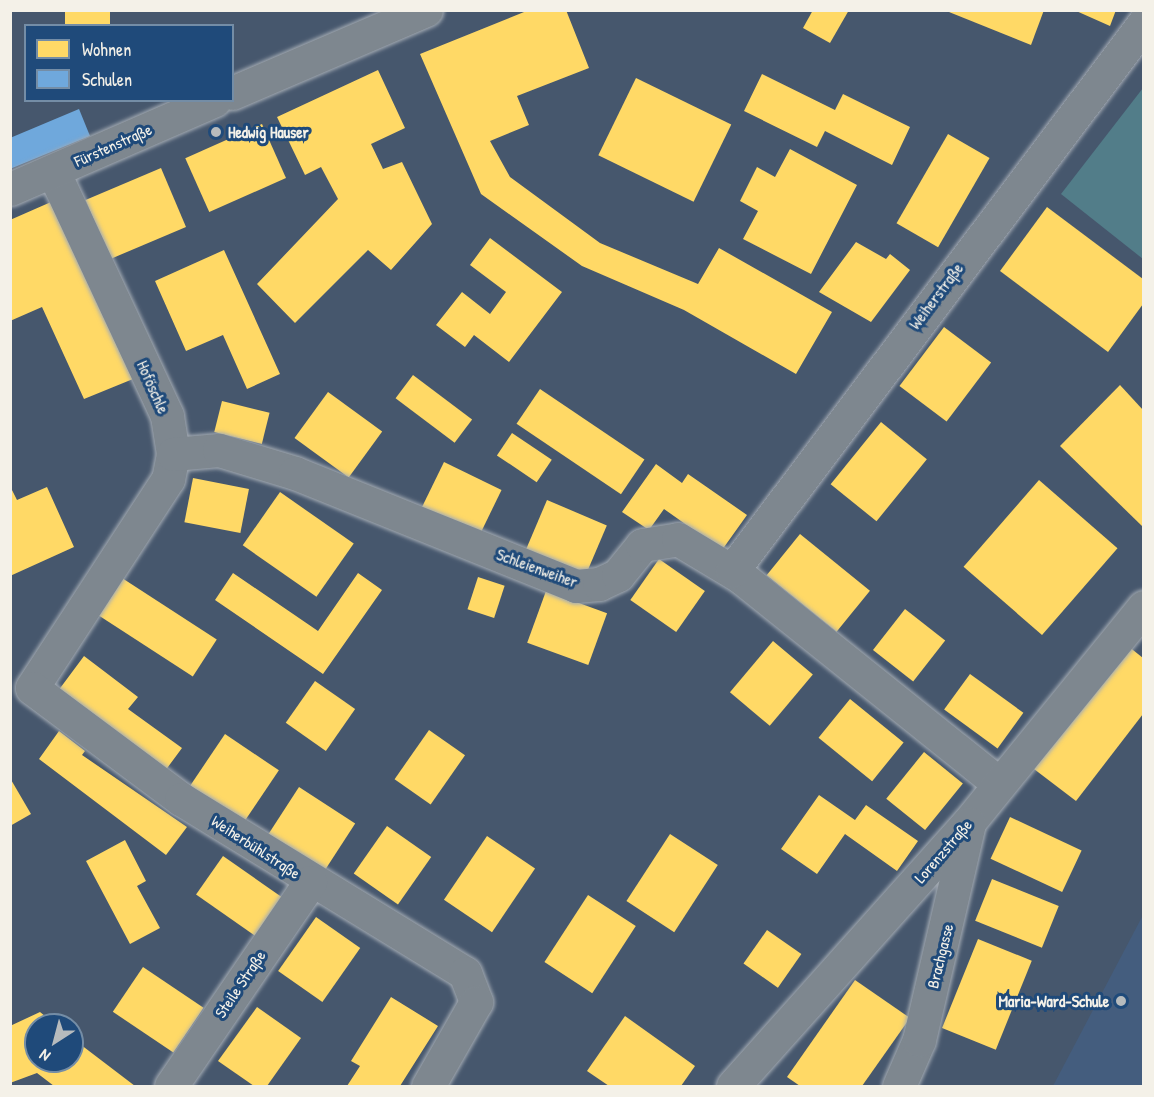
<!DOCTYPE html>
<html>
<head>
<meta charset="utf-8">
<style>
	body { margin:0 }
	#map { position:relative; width:1154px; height:1097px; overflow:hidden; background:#46576d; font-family:"Patrick Hand",sans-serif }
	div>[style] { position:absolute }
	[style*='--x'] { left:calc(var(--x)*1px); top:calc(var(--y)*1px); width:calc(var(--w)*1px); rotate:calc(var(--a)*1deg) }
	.built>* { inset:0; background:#445d7e }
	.green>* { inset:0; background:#527d89 }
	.homes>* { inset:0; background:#ffd966; transform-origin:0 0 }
	.schools>* { inset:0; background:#6fa8dc }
	.roads { filter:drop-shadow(0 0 2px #a4abb3) drop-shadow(0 0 2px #a4abb3) }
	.minor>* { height:33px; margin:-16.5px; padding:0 16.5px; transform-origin:16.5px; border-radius:16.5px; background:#7e878f }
	.dots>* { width:16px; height:16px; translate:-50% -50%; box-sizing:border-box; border:3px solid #1f4a7a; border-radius:50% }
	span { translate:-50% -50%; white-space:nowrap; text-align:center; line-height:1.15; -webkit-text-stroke:6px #1f4a7a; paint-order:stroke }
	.poi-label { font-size:16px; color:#f4f1e8; font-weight:700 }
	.left { translate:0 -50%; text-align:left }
	.right { translate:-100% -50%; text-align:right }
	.street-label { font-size:16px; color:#f4f1e8 }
	.frame { position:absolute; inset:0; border:12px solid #f4f1e8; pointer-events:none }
	.legend { position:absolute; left:24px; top:24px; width:210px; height:78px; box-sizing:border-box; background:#1f4a7a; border:2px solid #748da6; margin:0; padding:8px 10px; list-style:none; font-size:18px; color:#f4f1e8 }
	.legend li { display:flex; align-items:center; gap:12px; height:30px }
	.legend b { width:30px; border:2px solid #748da6 }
	.north { position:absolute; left:24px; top:1013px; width:60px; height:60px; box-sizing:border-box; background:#1f4a7a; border:2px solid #748da6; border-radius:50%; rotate:216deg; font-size:16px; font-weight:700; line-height:24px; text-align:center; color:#f4f1e8 }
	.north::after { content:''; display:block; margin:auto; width:21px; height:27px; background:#b7bbbd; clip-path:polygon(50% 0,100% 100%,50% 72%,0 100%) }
</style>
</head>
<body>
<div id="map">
	<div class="built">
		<i style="clip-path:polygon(1143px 915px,1143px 1086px,1053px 1086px)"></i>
	</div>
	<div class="green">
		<i style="clip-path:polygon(1143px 88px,1143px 259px,1061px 194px)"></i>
	</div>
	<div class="homes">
		<i style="left:65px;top:10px;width:45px;height:16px"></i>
		<i style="clip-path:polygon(529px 10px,566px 10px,589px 68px,517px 96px,529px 125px,490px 141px,510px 177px,600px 243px,698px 284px,719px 248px,832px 312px,796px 374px,684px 310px,582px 266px,481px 194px,420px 54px)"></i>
		<i style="clip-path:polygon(813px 10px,849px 10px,830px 43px,803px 28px)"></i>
		<i style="clip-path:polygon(944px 10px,1044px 10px,1031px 45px)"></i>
		<i style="clip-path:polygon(1074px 10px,1116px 10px,1110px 26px)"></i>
		<i style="clip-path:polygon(378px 70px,405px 128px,371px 144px,383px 169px,402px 162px,432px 224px,391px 270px,368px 250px,295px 323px,257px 284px,338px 199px,321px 167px,305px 175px,277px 117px)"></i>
		<i style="clip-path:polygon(762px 74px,835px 110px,843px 94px,910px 127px,892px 165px,825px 131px,817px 147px,744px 111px)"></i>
		<i style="left:636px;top:78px;width:106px;height:86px;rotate:26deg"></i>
		<i style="left:262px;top:124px;width:59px;height:84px;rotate:66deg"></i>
		<i style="left:948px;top:134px;width:48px;height:103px;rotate:30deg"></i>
		<i style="clip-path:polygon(790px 149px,857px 185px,811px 274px,743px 239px,758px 211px,740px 201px,757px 167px,775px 177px)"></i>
		<i style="left:161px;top:168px;width:64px;height:82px;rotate:67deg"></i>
		<i style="clip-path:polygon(51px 202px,133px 379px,84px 399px,42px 307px,10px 321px,10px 220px)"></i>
		<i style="clip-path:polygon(1047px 207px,1143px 279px,1143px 304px,1108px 352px,1000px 271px)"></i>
		<i style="clip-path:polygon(490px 238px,562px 292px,509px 362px,474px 335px,465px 347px,436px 325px,462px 292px,490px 314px,506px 292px,470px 265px)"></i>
		<i style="clip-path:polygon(856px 242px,886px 259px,890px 254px,910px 270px,871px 322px,819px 292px)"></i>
		<i style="clip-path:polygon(224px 250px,280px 374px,247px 389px,223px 335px,186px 351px,155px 281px)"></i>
		<i style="left:944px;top:327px;width:59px;height:74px;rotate:37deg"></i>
		<i style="left:413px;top:375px;width:74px;height:29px;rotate:37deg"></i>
		<i style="clip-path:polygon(1120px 385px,1143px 410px,1143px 527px,1060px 446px)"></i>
		<i style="left:540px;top:389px;width:126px;height:42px;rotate:34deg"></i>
		<i style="left:328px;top:392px;width:67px;height:57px;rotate:36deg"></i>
		<i style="left:222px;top:401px;width:49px;height:32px;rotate:14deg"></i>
		<i style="left:881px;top:422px;width:59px;height:80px;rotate:39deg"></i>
		<i style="left:512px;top:433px;width:48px;height:27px;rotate:34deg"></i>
		<i style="left:444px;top:462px;width:64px;height:51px;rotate:26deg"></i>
		<i style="clip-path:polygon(656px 464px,682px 483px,688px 474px,747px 515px,722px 550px,664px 509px,649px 530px,622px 512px)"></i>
		<i style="left:193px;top:478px;width:57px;height:45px;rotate:11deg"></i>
		<i style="left:1039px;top:480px;width:104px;height:115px;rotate:41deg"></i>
		<i style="clip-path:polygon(10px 486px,17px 500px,47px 487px,74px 547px,10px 576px)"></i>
		<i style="left:280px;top:492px;width:90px;height:65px;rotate:35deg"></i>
		<i style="left:547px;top:500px;width:65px;height:57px;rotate:23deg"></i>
		<i style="left:800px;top:534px;width:90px;height:53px;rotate:39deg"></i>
		<i style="left:659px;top:559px;width:56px;height:50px;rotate:35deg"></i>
		<i style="clip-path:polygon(233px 573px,318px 631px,358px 573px,382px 590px,323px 674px,215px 600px)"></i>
		<i style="left:478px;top:577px;width:28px;height:34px;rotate:18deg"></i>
		<i style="left:122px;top:578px;width:113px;height:44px;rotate:33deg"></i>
		<i style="left:546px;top:591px;width:65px;height:55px;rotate:20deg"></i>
		<i style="left:905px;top:609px;width:51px;height:52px;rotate:38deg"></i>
		<i style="left:773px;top:641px;width:52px;height:67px;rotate:40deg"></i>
		<i style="clip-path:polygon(1128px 646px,1143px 658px,1143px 714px,1076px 801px,1034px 769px)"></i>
		<i style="clip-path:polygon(84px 656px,138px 697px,128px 709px,182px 748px,165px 771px,58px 691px)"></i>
		<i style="left:970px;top:674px;width:66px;height:44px;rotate:36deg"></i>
		<i style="left:315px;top:681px;width:49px;height:51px;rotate:35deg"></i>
		<i style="left:850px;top:699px;width:69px;height:50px;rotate:39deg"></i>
		<i style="left:429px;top:730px;width:44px;height:60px;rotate:35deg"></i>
		<i style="clip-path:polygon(59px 731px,85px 751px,82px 755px,187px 827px,166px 855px,39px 759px)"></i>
		<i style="left:225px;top:734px;width:65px;height:62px;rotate:34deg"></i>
		<i style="left:924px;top:752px;width:50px;height:60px;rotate:39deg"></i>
		<i style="clip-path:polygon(10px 778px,31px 814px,10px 826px)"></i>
		<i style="left:299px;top:787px;width:67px;height:56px;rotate:33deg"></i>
		<i style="clip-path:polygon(819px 795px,855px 820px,866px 805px,918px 841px,897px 871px,845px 834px,817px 874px,781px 849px)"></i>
		<i style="left:1010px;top:817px;width:79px;height:46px;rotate:25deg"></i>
		<i style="left:387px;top:826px;width:54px;height:58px;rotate:35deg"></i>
		<i style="left:670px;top:834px;width:57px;height:80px;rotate:33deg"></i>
		<i style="left:487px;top:836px;width:58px;height:77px;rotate:34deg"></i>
		<i style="clip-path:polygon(125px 840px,146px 881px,137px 886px,160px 928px,130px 944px,86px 861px)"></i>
		<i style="left:223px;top:856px;width:72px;height:47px;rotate:35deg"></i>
		<i style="left:992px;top:879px;width:72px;height:45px;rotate:22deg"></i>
		<i style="left:588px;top:895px;width:57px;height:80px;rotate:33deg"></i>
		<i style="left:316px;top:917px;width:54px;height:66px;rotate:35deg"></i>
		<i style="left:767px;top:930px;width:42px;height:41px;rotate:35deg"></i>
		<i style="left:978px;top:939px;width:58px;height:96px;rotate:22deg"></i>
		<i style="left:143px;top:967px;width:73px;height:54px;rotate:34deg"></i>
		<i style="clip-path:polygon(855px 980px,910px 1018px,862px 1086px,800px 1086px,787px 1077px)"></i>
		<i style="clip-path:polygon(391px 997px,438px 1026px,400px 1086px,347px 1086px,360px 1066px,351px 1061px)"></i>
		<i style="clip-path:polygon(257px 1007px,301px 1038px,267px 1086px,254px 1086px,218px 1061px)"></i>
		<i style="clip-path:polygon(40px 1012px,56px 1025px,36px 1025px,36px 1061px,72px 1061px,72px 1038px,135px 1086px,54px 1086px,37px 1073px,10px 1083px,10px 1026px)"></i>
		<i style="clip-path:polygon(625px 1016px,695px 1066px,681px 1086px,609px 1086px,587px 1071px)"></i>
	</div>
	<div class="schools">
		<i style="clip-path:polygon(79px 109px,90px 136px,10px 169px,10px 138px)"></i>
	</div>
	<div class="roads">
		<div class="minor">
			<i style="--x:232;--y:93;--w:211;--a:-23.2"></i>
			<i style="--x:53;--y:171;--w:270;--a:65"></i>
			<i style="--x:167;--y:416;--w:38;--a:81"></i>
			<i style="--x:173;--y:454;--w:25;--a:101"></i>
			<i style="--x:168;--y:479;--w:249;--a:123.1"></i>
			<i style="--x:32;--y:688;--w:186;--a:36.7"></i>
			<i style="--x:181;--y:799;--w:333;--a:31.5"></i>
			<i style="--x:465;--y:973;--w:31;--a:69"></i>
			<i style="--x:476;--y:1002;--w:97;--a:119.7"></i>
			<i style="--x:10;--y:189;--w:223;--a:-23.5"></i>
			<i style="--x:173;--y:454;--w:46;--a:-5"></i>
			<i style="--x:219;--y:450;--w:79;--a:16.8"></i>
			<i style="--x:295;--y:473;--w:303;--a:21.9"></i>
			<i style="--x:576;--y:586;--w:23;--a:-5"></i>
			<i style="--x:599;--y:584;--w:21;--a:-25"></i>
			<i style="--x:618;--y:575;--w:38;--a:-51"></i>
			<i style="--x:642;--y:545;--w:36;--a:-9"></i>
			<i style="--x:678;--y:539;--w:74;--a:31.1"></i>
			<i style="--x:741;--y:577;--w:329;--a:38.7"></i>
			<i style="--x:732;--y:571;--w:686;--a:-53.06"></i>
			<i style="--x:171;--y:1086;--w:247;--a:-55.7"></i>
			<i style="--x:733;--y:1086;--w:354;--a:-48.2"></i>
			<i style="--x:969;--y:822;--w:277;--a:-50.9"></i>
			<i style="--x:899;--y:1086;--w:50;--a:-66.5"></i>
			<i style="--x:919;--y:1040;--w:222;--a:-77"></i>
		</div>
	</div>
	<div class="dots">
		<i style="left:216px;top:132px;background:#b7bbbd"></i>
		<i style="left:1121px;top:1001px;background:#b7bbbd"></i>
	</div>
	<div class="poi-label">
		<span class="left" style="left:228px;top:132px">Hedwig Hauser</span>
		<span class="right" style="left:1109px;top:1001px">Maria-Ward-Schule</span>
	</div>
	<div class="street-label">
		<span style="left:113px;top:145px;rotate:-24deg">Fürstenstraße</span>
		<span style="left:936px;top:296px;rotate:-53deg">Weiherstraße</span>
		<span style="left:153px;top:387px;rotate:66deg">Hoföschle</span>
		<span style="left:537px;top:568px;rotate:20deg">Schleienweiher</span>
		<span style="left:256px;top:847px;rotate:33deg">Weiherbühlstraße</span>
		<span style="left:943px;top:851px;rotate:-49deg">Lorenzstraße</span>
		<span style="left:940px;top:956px;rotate:-76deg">Brachgasse</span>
		<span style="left:240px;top:984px;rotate:-56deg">Steile Straße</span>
	</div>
	<div class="frame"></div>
	<ul class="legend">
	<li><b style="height:16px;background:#ffd966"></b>Wohnen</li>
	<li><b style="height:16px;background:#6fa8dc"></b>Schulen</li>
	</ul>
	<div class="north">N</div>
</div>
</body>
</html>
